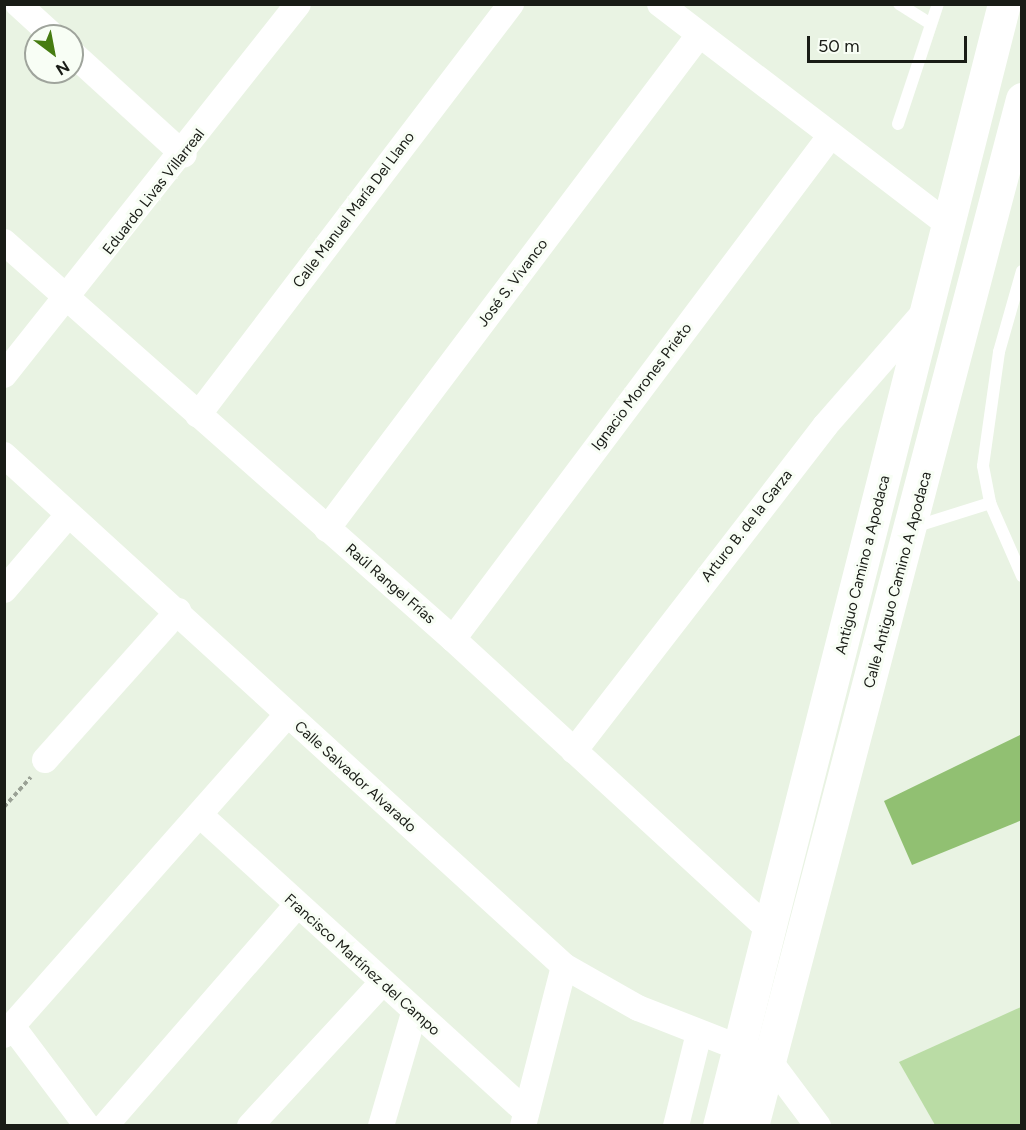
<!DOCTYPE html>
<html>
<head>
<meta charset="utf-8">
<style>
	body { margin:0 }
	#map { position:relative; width:1026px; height:1130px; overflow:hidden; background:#e9f3e3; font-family:Figtree,sans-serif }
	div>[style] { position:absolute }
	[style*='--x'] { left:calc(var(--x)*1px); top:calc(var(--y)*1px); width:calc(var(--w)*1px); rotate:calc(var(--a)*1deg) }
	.green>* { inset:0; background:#badca5 }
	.building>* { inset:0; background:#91c072 }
	.path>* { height:4px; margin-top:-2px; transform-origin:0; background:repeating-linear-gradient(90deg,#9aa195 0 4.5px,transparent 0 7.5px) }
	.lane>* { height:12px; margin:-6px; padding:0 6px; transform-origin:6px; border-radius:6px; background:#fff }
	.street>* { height:26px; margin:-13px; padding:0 13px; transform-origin:13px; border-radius:13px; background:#fff }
	.secondary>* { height:33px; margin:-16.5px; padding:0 16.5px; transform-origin:16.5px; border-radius:16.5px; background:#fff }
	span { translate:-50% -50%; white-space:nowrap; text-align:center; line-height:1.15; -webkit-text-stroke:6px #f8fef5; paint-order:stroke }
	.street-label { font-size:15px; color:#191c16 }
	.frame { position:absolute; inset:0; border:6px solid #191c16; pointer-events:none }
	.north { position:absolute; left:24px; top:24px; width:60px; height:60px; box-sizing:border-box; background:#f8fef5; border:2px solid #9fa49c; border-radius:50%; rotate:148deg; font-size:16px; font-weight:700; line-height:24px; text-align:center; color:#191c16 }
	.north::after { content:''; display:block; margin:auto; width:21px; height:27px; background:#467c11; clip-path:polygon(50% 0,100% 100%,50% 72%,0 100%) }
	.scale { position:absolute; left:807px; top:36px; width:160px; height:27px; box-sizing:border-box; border:3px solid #191c16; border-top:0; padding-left:8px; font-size:18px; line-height:21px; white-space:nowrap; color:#191c16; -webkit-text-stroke:4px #f8fef5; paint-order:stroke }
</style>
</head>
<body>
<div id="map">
	<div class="green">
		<i style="clip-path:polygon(1021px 1007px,1021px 1125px,935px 1125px,899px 1062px)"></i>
	</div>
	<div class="building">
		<i style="clip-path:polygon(1022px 734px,1022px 820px,912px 865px,884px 801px)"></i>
	</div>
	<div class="path">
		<i style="--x:4;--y:807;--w:40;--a:-48"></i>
	</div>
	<div class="lane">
		<i style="--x:899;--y:4;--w:36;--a:32"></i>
		<i style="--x:898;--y:124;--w:126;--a:-71.6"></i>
		<i style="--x:1022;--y:271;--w:84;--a:105.9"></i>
		<i style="--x:999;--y:352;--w:115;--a:98"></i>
		<i style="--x:983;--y:466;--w:38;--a:79"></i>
		<i style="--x:990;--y:503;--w:80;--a:66.3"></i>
		<i style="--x:914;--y:527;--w:80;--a:-17.5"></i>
	</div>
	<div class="street">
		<i style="--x:18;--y:4;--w:47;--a:42.4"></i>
		<i style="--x:660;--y:4;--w:364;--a:37.4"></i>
		<i style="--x:72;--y:53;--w:151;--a:42.3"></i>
		<i style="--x:4;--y:242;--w:599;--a:41.48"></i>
		<i style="--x:453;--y:639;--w:431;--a:42.6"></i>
		<i style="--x:4;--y:375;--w:473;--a:-51.6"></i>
		<i style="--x:198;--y:415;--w:517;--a:-52.71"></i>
		<i style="--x:4;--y:455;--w:758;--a:42.38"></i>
		<i style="--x:564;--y:966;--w:85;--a:29.6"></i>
		<i style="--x:638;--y:1008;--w:140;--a:21.4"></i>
		<i style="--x:768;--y:1059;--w:84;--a:53.3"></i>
		<i style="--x:327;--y:529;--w:618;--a:-53.02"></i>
		<i style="--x:4;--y:590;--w:99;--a:-49.5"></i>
		<i style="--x:453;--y:639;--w:630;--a:-53.13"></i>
		<i style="--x:574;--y:751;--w:411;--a:-52.3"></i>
		<i style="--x:825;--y:426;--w:155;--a:-48.9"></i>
		<i style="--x:45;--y:760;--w:200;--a:-48.2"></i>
		<i style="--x:200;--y:815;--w:441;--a:42.3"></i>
		<i style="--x:12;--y:1026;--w:125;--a:53.1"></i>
		<i style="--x:4;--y:1035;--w:427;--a:-48.5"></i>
		<i style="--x:105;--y:1126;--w:293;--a:-49"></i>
		<i style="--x:250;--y:1126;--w:193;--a:-47.3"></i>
		<i style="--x:381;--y:1126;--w:118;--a:-73.7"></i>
		<i style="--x:523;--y:1126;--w:165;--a:-75.6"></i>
		<i style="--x:676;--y:1126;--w:96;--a:-76.1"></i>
	</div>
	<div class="secondary">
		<i style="--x:719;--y:1126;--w:1158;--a:-75.75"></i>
		<i style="--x:752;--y:1126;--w:1062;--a:-75.27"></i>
	</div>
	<div class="street-label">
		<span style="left:154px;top:192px;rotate:-52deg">Eduardo Livas Villarreal</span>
		<span style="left:354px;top:210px;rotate:-53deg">Calle Manuel María Del Llano</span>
		<span style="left:513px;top:283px;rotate:-53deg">José S. Vivanco</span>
		<span style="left:642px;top:387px;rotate:-53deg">Ignacio Morones Prieto</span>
		<span style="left:747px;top:526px;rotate:-52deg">Arturo B. de la Garza</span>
		<span style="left:863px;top:565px;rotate:-76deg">Antiguo Camino a Apodaca</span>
		<span style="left:898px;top:580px;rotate:-75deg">Calle Antiguo Camino A Apodaca</span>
		<span style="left:390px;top:584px;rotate:41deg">Raúl Rangel Frías</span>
		<span style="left:355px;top:777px;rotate:42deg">Calle Salvador Alvarado</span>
		<span style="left:362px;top:965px;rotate:42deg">Francisco Martínez del Campo</span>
	</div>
	<div class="frame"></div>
	<div class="north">N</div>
	<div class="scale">50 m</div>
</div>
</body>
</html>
